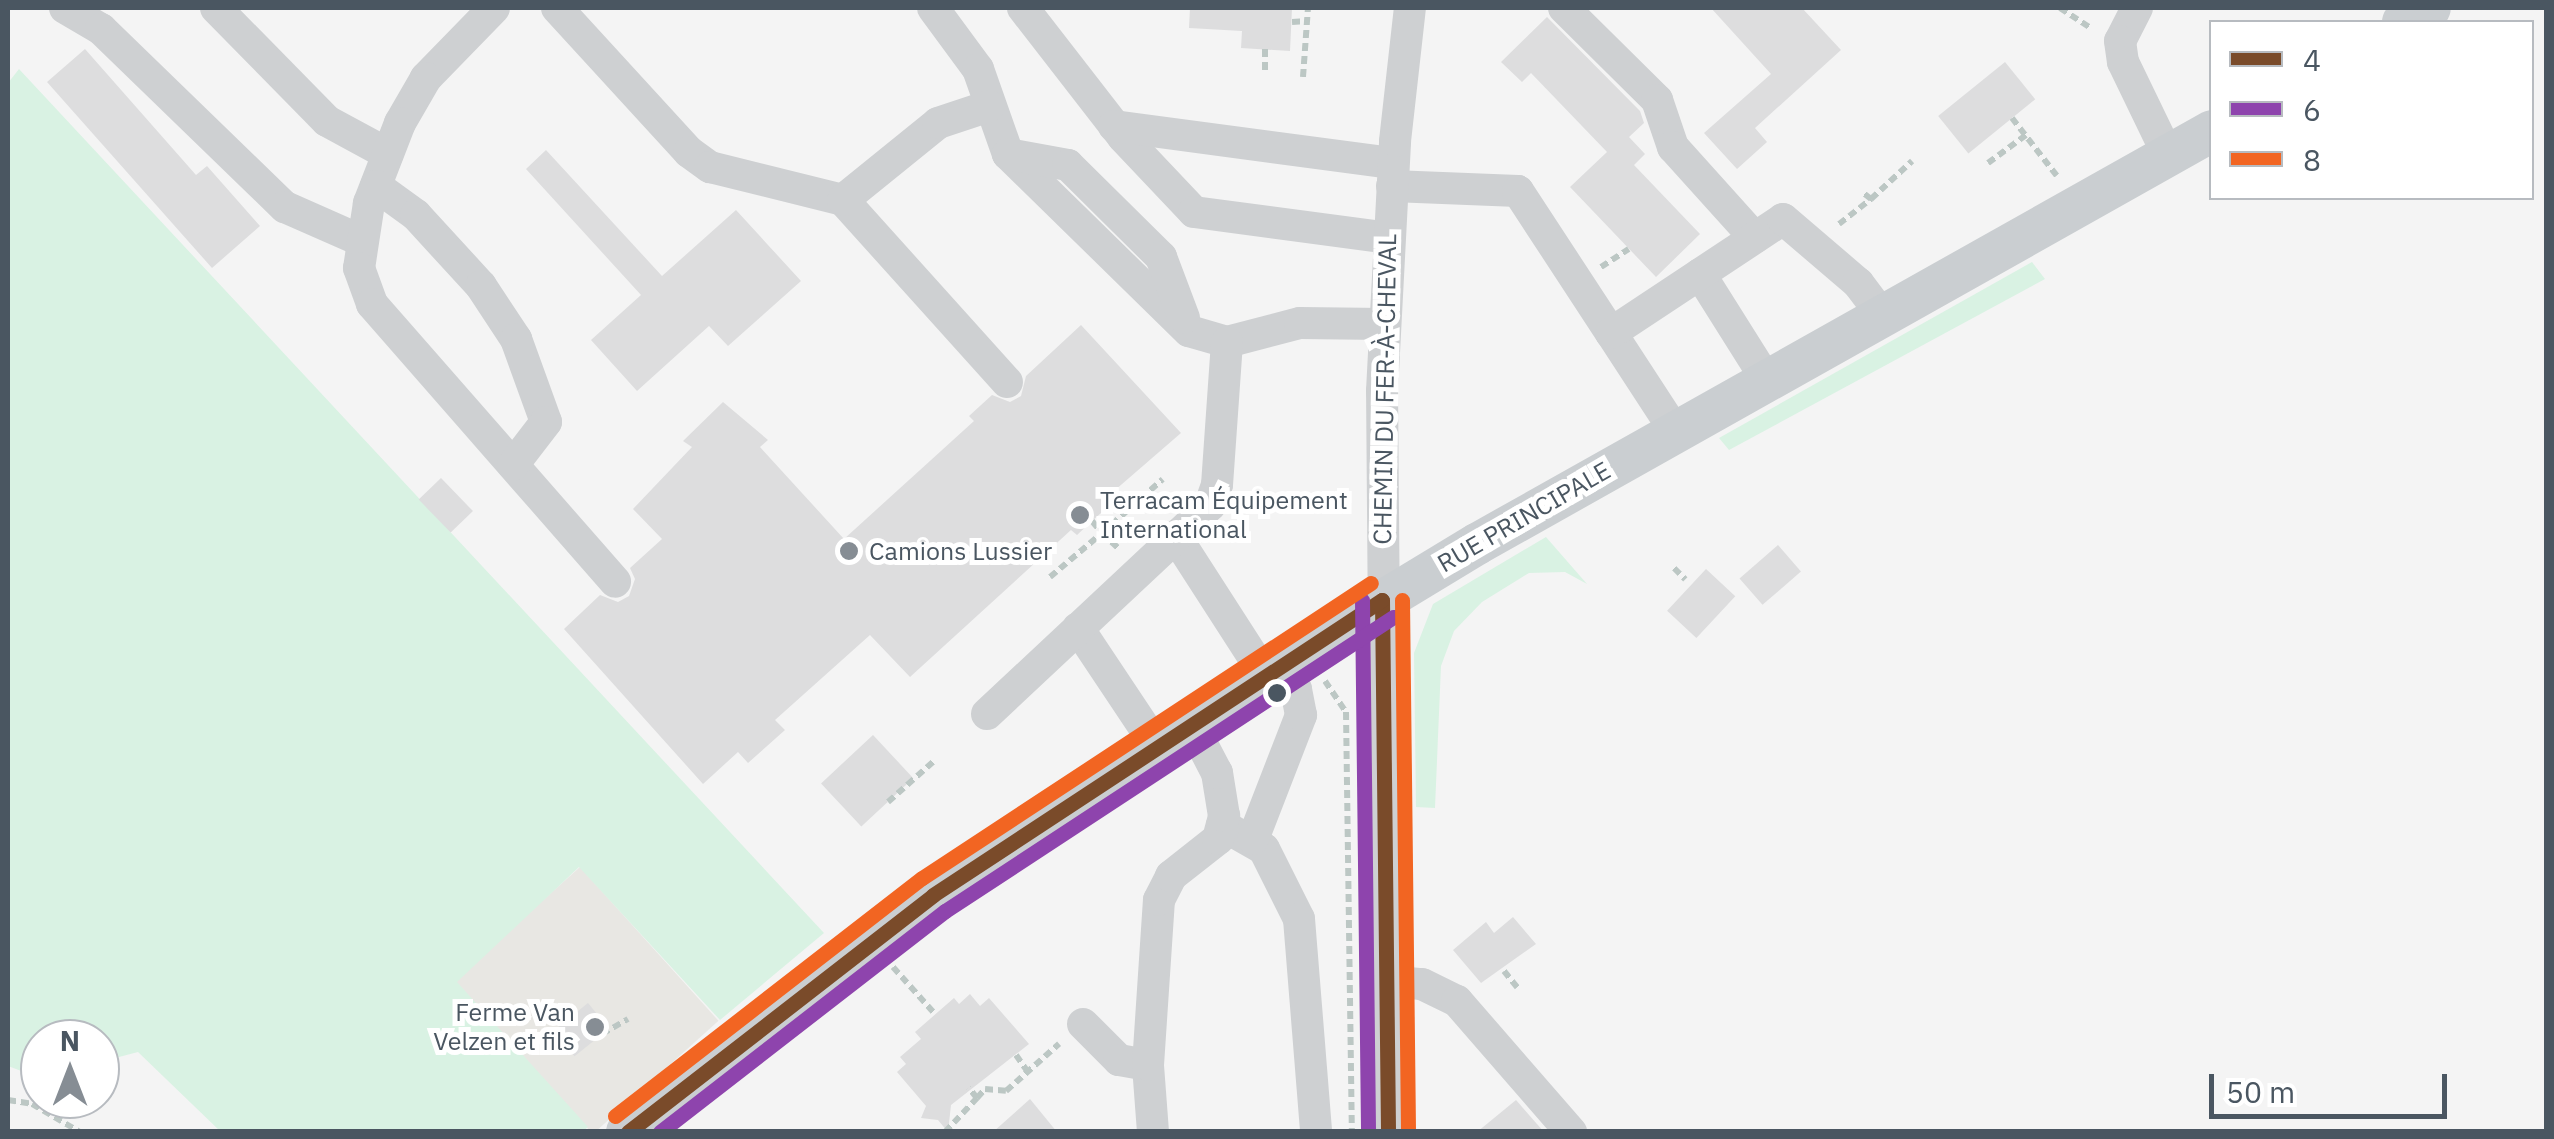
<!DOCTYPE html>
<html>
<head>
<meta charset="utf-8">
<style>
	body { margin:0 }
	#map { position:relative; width:2554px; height:1139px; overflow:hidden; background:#f4f4f4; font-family:"IBM Plex Sans",sans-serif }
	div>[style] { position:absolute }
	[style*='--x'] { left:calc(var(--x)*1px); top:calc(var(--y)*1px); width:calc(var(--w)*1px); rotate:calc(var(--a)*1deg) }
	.commercial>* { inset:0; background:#e8e7e3; transform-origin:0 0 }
	.green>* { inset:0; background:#d9f2e3 }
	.building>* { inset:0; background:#ddddde; transform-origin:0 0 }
	.path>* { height:6px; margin-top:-3px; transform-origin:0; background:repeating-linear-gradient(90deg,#bcc7c4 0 8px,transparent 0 13px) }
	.minor>* { height:32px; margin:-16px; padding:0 16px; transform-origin:16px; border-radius:16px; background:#ced0d2 }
	.major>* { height:42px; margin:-21px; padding:0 21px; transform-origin:21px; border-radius:21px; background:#caced1 }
	.bus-1>* { height:15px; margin:-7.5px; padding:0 7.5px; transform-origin:7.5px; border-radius:7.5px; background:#7a4b2a }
	.bus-2>* { height:15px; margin:-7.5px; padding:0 7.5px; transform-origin:7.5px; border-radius:7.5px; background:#8e44ad }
	.bus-3>* { height:15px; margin:-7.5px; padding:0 7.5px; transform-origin:7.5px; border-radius:7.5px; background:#f26522 }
	.dots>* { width:28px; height:28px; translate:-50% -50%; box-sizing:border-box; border:5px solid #fff; border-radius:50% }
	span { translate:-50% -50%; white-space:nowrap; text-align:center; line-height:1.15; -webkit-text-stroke:10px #fff; paint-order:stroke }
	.street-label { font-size:25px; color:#4a5661 }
	.poi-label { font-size:25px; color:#4a5661 }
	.left { translate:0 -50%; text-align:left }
	.right { translate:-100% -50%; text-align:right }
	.frame { position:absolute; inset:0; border:10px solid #4a5661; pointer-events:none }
	.legend { position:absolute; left:2209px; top:20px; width:325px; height:180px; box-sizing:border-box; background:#fff; border:2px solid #b7bbc0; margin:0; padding:12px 18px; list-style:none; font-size:30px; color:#4a5661 }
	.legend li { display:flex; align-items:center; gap:20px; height:50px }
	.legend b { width:50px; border:2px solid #b7bbc0 }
	.north { position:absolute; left:20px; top:1019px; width:100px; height:100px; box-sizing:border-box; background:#fff; border:2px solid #b7bbc0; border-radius:50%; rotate:0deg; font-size:28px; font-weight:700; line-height:40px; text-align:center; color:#4a5661 }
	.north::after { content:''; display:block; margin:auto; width:35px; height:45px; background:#868d94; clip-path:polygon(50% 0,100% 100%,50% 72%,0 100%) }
	.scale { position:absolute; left:2209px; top:1074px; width:238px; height:45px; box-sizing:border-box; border:5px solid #4a5661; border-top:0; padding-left:12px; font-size:30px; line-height:35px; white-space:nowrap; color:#4a5661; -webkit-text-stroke:8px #fff; paint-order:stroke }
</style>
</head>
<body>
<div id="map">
	<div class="commercial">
		<i style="left:580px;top:867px;width:207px;height:169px;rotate:48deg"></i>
	</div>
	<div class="green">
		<i style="clip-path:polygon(19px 69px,824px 933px,720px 1020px,579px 867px,457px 982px,588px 1127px,583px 1131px,220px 1131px,138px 1052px,100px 1062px,100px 1039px,40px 1039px,40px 1078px,8px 1066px,8px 83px)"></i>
		<i style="clip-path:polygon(2032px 262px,2045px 279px,1729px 450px,1719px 438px)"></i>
		<i style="clip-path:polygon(1546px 537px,1587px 584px,1565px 572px,1529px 573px,1482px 602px,1454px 631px,1441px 666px,1435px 808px,1416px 807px,1414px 653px,1433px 604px)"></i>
	</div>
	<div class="building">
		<i style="clip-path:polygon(1190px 8px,1292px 8px,1290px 51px,1241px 48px,1242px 31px,1189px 28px)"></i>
		<i style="clip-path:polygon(1711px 8px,1802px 8px,1841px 50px,1755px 128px,1767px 142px,1737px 169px,1704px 133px,1771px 74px)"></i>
		<i style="clip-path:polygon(1547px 17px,1640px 111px,1644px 123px,1629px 137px,1645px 154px,1634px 165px,1700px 234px,1656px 277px,1570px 187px,1607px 152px,1531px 73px,1522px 82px,1501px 62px)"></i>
		<i style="clip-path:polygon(85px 49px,196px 175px,207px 166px,260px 226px,212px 268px,47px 82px)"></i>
		<i style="left:2005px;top:62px;width:48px;height:86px;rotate:51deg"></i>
		<i style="clip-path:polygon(546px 150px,662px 276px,736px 210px,801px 281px,728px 346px,709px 326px,637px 391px,591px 340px,641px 295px,526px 169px)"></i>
		<i style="clip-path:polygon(1081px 325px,1181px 433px,1114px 491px,1119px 497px,1092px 521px,1077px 535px,1071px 530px,910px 677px,870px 635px,775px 720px,785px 730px,748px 763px,738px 752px,703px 784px,564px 629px,600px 595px,618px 602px,629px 596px,635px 579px,630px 568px,662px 539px,633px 509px,692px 447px,683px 441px,723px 402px,768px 440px,760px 447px,844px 539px,974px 421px,969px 416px,992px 395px,1010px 402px,1021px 396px,1026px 376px)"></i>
		<i style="left:441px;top:478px;width:46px;height:31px;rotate:46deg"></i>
		<i style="left:1778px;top:545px;width:35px;height:51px;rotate:49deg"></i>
		<i style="left:1706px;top:569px;width:40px;height:57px;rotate:43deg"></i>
		<i style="left:873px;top:735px;width:59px;height:71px;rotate:47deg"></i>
		<i style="clip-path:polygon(1513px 917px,1536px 944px,1481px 983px,1453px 950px,1486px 922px,1494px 933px)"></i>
		<i style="clip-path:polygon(970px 994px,980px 1006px,989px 998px,1029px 1044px,951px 1105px,948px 1132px,938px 1120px,921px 1118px,926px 1106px,897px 1072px,906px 1064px,900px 1057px,921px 1039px,915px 1032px,954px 998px,959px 1004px)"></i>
		<i style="left:588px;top:1003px;width:33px;height:44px;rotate:51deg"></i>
		<i style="clip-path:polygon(1030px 1099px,1057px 1132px,993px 1132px)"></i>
		<i style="clip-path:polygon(1516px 1100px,1544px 1132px,1477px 1132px)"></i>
	</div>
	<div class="path">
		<i style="--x:2060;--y:8;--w:38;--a:33"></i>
		<i style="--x:1292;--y:22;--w:15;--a:-4"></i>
		<i style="--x:1265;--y:49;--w:25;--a:90"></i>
		<i style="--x:1303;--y:77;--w:69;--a:-85.9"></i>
		<i style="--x:2012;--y:118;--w:73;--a:52.2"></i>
		<i style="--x:1988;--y:163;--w:47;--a:-36.4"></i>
		<i style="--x:1871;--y:199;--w:56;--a:-42.8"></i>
		<i style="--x:1839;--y:224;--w:41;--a:-38"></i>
		<i style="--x:1871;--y:199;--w:11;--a:-142"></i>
		<i style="--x:1601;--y:267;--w:33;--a:-33"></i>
		<i style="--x:1092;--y:521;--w:16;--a:50"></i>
		<i style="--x:1102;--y:533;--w:81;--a:-41.5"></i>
		<i style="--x:1674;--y:568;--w:16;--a:45"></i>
		<i style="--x:1050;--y:577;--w:68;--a:-40.2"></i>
		<i style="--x:1102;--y:533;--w:22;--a:43"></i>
		<i style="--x:1325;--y:681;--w:37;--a:56"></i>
		<i style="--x:1346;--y:712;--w:420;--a:89.2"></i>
		<i style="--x:888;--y:802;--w:62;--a:-41.7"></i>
		<i style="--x:893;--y:967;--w:63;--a:48.2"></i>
		<i style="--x:1504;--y:971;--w:21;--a:51"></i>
		<i style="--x:602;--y:1034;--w:30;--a:-30"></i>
		<i style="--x:1016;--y:1055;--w:21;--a:55"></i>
		<i style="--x:977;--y:1098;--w:12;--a:-48"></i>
		<i style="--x:985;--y:1089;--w:21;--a:5"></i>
		<i style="--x:1006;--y:1091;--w:71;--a:-41.6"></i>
		<i style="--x:8;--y:1100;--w:24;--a:9"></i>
		<i style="--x:32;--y:1104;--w:56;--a:30.3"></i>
		<i style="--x:945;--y:1132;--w:47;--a:-46.7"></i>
		<i style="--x:977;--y:1098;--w:13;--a:-129"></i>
	</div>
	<div class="minor">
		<i style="--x:65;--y:8;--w:42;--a:30.3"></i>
		<i style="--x:101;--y:29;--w:256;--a:44.1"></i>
		<i style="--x:285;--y:207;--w:84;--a:23.8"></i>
		<i style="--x:216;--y:8;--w:158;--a:45.5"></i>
		<i style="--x:327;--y:121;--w:69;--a:28.4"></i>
		<i style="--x:494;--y:8;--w:98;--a:134.2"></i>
		<i style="--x:426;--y:78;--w:52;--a:120"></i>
		<i style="--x:400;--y:123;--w:86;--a:111.2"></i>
		<i style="--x:369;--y:203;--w:66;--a:98.7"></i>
		<i style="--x:359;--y:268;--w:38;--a:70"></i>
		<i style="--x:372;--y:304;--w:369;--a:48.8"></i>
		<i style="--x:557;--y:8;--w:195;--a:47.5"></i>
		<i style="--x:689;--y:152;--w:26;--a:36"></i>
		<i style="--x:710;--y:167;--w:137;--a:13.9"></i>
		<i style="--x:843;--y:200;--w:245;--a:48"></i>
		<i style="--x:933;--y:8;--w:76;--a:53.6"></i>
		<i style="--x:978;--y:69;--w:90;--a:70.6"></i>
		<i style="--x:1008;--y:154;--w:253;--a:44.4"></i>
		<i style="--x:1189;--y:331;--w:40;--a:16"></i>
		<i style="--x:1227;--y:342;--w:75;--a:-14.6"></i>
		<i style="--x:1300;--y:323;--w:84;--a:0.7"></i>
		<i style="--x:1023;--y:8;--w:163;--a:52.2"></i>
		<i style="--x:1123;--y:137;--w:103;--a:46.6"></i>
		<i style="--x:1194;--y:212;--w:196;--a:7.6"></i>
		<i style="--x:1564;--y:8;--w:131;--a:44.7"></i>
		<i style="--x:1657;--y:100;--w:50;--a:71.2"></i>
		<i style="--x:1673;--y:147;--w:122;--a:48"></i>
		<i style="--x:2137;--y:8;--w:37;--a:117"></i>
		<i style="--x:2120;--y:41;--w:21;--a:82"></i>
		<i style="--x:2123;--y:62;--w:103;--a:64.2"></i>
		<i style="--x:1114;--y:126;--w:281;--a:7.6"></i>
		<i style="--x:1008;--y:154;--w:61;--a:10.4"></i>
		<i style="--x:1068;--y:165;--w:131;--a:44.7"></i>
		<i style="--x:1161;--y:257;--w:65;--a:69.3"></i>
		<i style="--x:376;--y:186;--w:49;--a:35.9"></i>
		<i style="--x:416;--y:215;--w:96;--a:47.5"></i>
		<i style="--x:481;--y:286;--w:64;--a:56.6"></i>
		<i style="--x:516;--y:339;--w:88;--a:70.1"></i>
		<i style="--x:546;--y:422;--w:54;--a:127.5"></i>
		<i style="--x:1392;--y:186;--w:126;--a:2.3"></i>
		<i style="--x:1518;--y:191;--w:170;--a:56.8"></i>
		<i style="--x:843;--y:200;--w:122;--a:-39"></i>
		<i style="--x:938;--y:123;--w:54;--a:-18.4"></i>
		<i style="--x:1700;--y:274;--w:124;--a:57.8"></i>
		<i style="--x:1675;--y:431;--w:117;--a:-123.1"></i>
		<i style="--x:1611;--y:333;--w:206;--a:-33.5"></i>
		<i style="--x:1783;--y:219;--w:99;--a:40.5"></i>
		<i style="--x:1858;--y:283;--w:40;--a:53"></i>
		<i style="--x:1176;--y:537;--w:164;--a:57.2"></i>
		<i style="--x:1078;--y:628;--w:141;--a:56.3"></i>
		<i style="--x:987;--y:714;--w:306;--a:-43.1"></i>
		<i style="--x:1210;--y:505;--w:21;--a:-71"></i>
		<i style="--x:1217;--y:485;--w:143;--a:-86"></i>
		<i style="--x:1222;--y:825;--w:48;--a:29.7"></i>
		<i style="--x:1264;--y:849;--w:78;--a:63.4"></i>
		<i style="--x:1299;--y:919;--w:214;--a:85.4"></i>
		<i style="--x:1253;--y:839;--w:133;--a:-68.8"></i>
		<i style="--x:1301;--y:715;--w:26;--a:-101"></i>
		<i style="--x:1296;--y:689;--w:29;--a:-128"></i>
		<i style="--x:1386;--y:981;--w:36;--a:5"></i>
		<i style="--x:1422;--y:984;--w:39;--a:26"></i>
		<i style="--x:1457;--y:1001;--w:174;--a:49"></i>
		<i style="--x:1083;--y:1024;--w:51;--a:45"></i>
		<i style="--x:1119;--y:1060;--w:29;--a:10"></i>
		<i style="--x:1153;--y:1132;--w:67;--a:-94.3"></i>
		<i style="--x:1148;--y:1065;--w:165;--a:-86.2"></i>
		<i style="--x:1159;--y:900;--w:27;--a:-63"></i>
		<i style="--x:1171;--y:876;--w:60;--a:-38.2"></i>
		<i style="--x:1218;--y:839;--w:24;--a:-75"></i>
		<i style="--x:1224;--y:816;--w:44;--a:-99.2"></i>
		<i style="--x:1217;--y:773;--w:56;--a:-117.5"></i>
		<i style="--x:1388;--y:1132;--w:741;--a:-90.46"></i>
		<i style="--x:1382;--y:391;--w:250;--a:-87"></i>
		<i style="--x:1395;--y:141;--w:134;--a:-83.6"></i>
	</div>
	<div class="major">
		<i style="--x:2403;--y:22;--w:30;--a:-27"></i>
		<i style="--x:627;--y:1132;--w:387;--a:-37.8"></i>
		<i style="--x:933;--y:895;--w:443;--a:-33.6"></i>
		<i style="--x:1302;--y:650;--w:205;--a:-31.2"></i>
		<i style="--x:1477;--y:544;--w:843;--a:-29.33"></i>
	</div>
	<div class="bus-1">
		<i style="--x:1382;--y:600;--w:532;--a:89.35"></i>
		<i style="--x:628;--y:1132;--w:386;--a:-37.8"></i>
		<i style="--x:933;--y:895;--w:537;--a:-33.31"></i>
	</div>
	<div class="bus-2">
		<i style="--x:1362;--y:600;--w:532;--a:89.35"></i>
		<i style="--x:660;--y:1132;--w:361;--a:-37.8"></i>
		<i style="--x:945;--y:911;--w:536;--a:-33.27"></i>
	</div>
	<div class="bus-3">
		<i style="--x:1402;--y:600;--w:532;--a:89.35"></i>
		<i style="--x:615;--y:1116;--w:388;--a:-37.8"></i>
		<i style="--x:922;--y:878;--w:537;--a:-33.31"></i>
	</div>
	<div class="dots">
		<i style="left:1080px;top:515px;background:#868d94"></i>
		<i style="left:849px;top:551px;background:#868d94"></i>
		<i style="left:1277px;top:693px;background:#4a5661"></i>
		<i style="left:595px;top:1027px;background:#868d94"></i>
	</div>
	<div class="street-label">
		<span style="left:1385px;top:389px;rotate:-89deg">CHEMIN DU FER-À-CHEVAL</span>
		<span style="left:1524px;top:517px;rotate:-30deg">RUE PRINCIPALE</span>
	</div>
	<div class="poi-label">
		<span class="left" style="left:1100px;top:515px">Terracam Équipement<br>International</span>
		<span class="left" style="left:869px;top:551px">Camions Lussier</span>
		<span class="right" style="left:575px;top:1027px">Ferme Van<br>Velzen et fils</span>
	</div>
	<div class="frame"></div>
	<ul class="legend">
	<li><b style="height:12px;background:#7a4b2a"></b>4</li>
	<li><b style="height:12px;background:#8e44ad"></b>6</li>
	<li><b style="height:12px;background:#f26522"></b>8</li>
	</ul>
	<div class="north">N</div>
	<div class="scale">50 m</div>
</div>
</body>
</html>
